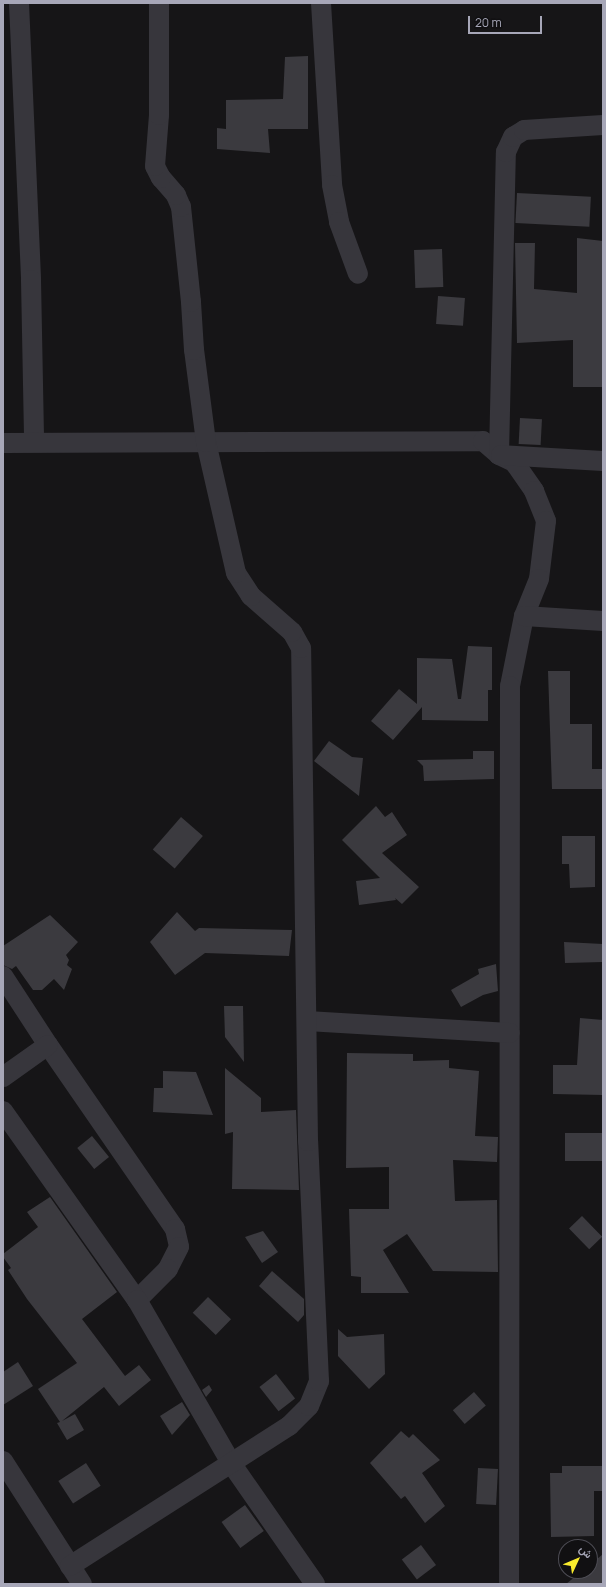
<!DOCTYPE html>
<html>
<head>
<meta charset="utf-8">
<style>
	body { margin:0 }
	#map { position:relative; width:606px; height:1587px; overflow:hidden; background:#161517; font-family:Manrope,Vazirmatn,sans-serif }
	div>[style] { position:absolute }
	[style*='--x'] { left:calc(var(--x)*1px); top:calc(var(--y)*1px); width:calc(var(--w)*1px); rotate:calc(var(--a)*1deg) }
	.building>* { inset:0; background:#3b3a3f; transform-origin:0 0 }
	.minor>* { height:20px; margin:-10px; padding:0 10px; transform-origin:10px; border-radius:10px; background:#37363c }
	span { translate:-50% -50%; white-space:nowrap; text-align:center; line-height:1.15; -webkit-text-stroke:4px #111012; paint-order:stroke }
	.frame { position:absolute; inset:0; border:4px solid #a7a7b8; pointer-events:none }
	.north { position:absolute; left:558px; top:1539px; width:40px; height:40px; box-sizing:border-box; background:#111012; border:1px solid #4d4c54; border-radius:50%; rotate:46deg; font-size:11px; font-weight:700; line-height:16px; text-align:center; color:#a7a7b8 }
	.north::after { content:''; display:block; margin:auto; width:14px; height:18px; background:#f9eb2c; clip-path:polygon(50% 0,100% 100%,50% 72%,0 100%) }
	.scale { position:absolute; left:468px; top:16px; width:74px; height:18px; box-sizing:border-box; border:2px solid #a7a7b8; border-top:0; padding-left:5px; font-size:12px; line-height:14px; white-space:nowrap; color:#a7a7b8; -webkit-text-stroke:3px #111012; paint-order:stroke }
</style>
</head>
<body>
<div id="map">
	<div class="building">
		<i style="clip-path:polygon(308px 56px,308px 129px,268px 129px,270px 153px,217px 149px,217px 128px,226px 129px,226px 100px,283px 99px,285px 57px)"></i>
		<i style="left:517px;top:193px;width:74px;height:30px;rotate:3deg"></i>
		<i style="clip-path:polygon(577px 238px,603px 241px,603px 387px,573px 387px,573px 340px,517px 343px,515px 243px,535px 243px,534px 289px,577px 293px)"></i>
		<i style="left:442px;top:249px;width:38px;height:28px;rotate:88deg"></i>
		<i style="left:438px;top:296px;width:27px;height:28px;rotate:4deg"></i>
		<i style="left:520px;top:418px;width:22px;height:26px;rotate:3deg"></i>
		<i style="clip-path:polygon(468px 646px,492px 647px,492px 690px,488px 690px,488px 721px,422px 720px,422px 707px,393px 740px,371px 721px,399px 689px,417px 704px,417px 658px,452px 659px,458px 699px,461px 699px)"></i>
		<i style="clip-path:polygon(548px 671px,570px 671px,570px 724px,592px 724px,592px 769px,603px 769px,603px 789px,552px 789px)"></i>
		<i style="clip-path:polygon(329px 741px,352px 757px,363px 758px,359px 796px,314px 761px)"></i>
		<i style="clip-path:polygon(473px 751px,494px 751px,494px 779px,424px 781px,423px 766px,417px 760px,473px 759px)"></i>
		<i style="clip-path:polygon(376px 806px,385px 817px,392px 812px,407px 835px,382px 853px,419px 887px,402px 904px,395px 898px,396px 900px,359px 905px,356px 881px,380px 878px,342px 840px)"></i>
		<i style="left:181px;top:817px;width:29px;height:43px;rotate:41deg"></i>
		<i style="clip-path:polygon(562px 836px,595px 836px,595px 887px,570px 888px,569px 864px,562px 864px)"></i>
		<i style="clip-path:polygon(177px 912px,195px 931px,199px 928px,292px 930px,289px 956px,205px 953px,175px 975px,150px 942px)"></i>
		<i style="clip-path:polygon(50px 915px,78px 942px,66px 955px,69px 960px,67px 965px,72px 969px,64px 990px,54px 979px,42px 990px,33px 990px,16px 966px,12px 969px,3px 965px,3px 946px)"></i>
		<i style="clip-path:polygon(564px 942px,603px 944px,603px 962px,565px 963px)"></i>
		<i style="clip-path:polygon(496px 964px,498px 991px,483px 995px,461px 1007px,451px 990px,479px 974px,478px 969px)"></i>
		<i style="clip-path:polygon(224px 1006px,243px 1006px,244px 1062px,225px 1037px)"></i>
		<i style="clip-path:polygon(580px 1018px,603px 1020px,603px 1095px,553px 1094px,553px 1065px,577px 1065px)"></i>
		<i style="clip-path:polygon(347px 1053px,413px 1054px,413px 1061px,449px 1060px,449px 1068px,479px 1071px,475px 1136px,498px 1137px,497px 1162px,453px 1160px,455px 1201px,497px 1200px,498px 1272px,433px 1271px,407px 1234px,383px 1250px,409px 1293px,361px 1293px,361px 1277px,351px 1276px,349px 1209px,389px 1209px,389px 1167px,346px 1168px)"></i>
		<i style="clip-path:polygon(225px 1068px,261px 1098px,261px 1112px,296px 1110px,299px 1190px,232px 1189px,233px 1132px,225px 1134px)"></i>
		<i style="clip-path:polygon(163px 1071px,196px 1072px,213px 1115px,153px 1112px,154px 1088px,163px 1088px)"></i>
		<i style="left:603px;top:1133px;width:28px;height:38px;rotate:90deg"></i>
		<i style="left:92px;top:1136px;width:27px;height:19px;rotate:51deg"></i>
		<i style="clip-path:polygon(50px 1197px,117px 1292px,82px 1319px,125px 1376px,139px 1365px,151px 1380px,119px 1406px,104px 1387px,62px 1421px,75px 1414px,84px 1430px,67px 1440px,57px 1423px,60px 1422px,38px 1389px,77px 1363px,27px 1299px,8px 1270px,11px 1268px,3px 1257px,3px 1254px,38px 1227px,27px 1212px)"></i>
		<i style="left:582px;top:1216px;width:29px;height:18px;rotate:46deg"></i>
		<i style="clip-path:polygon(263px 1231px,278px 1252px,262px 1263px,245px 1237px)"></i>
		<i style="clip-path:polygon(272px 1271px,304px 1299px,304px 1315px,298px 1322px,259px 1286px)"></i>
		<i style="left:208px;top:1297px;width:32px;height:22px;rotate:44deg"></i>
		<i style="clip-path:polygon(338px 1329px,347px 1337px,384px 1334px,385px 1374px,369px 1389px,338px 1356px)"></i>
		<i style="clip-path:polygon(18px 1362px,33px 1386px,3px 1405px,3px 1372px)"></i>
		<i style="left:276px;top:1374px;width:31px;height:21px;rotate:52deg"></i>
		<i style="clip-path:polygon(209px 1385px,212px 1390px,206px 1397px,202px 1390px)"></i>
		<i style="left:474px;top:1392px;width:18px;height:28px;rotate:49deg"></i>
		<i style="clip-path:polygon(182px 1402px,190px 1415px,172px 1435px,160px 1416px)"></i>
		<i style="clip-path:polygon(401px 1431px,409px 1438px,413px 1434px,440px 1460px,422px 1473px,445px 1506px,425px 1523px,405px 1496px,401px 1499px,370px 1463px)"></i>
		<i style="left:86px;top:1463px;width:27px;height:33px;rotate:57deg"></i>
		<i style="clip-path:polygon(562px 1466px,603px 1466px,603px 1491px,594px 1491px,594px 1536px,551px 1537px,550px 1473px,562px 1473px)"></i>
		<i style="left:478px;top:1468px;width:20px;height:36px;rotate:3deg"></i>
		<i style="left:245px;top:1505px;width:32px;height:29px;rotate:54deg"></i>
		<i style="left:421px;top:1545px;width:25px;height:24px;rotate:53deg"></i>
		<i style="clip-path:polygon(603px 1554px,603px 1584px,566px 1584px,582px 1571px,590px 1571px,590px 1565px)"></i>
	</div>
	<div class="minor">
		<i style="--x:19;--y:3;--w:277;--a:87.5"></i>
		<i style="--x:31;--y:280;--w:162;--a:88.9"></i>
		<i style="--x:321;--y:3;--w:182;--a:86.5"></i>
		<i style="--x:332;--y:185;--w:38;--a:79"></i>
		<i style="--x:339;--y:222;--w:55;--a:69.9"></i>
		<i style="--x:3;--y:443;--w:480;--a:-0.2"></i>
		<i style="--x:483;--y:441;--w:21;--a:41"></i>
		<i style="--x:499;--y:455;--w:17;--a:25"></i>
		<i style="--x:514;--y:462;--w:35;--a:55"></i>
		<i style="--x:534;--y:491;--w:32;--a:68"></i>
		<i style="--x:546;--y:521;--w:58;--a:96.9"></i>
		<i style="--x:539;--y:579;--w:40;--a:112"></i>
		<i style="--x:524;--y:616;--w:71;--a:101.3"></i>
		<i style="--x:510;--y:686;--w:898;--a:90.06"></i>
		<i style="--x:499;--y:455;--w:303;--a:-88.7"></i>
		<i style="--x:506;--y:152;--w:17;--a:-65"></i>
		<i style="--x:513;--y:137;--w:13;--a:-32"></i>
		<i style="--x:524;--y:130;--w:79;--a:-3.6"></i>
		<i style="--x:501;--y:455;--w:102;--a:3.4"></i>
		<i style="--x:524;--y:616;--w:79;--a:3.6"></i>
		<i style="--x:3;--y:976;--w:82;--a:56.9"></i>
		<i style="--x:48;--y:1045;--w:224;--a:55.4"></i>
		<i style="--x:175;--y:1229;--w:18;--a:77"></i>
		<i style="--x:179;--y:1247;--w:25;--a:117"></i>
		<i style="--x:168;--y:1269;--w:44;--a:135"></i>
		<i style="--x:307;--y:1021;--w:203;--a:3.4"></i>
		<i style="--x:3;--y:1077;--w:55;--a:-35.4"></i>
		<i style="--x:3;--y:1111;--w:232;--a:54.7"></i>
		<i style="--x:137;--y:1300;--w:188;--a:60"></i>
		<i style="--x:231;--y:1463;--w:147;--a:55.2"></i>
		<i style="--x:3;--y:1461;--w:146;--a:57.3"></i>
		<i style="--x:70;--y:1566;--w:260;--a:-32.6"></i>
		<i style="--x:289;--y:1426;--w:28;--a:-45"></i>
		<i style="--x:309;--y:1406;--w:27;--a:-68"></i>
		<i style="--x:319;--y:1381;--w:240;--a:-92.6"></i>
		<i style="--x:308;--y:1141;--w:493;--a:-90.8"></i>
		<i style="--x:301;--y:648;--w:18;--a:-119"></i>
		<i style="--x:292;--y:632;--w:55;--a:-138.7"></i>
		<i style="--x:251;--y:596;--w:27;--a:-123"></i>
		<i style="--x:236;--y:573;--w:134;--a:-102.9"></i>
		<i style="--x:206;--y:442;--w:93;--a:-97.4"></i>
		<i style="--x:194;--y:350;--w:48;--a:-93.6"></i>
		<i style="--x:191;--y:302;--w:96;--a:-96"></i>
		<i style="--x:181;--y:207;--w:13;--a:-113"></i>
		<i style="--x:176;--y:195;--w:23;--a:-131"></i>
		<i style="--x:161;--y:178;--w:13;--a:-117"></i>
		<i style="--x:155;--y:166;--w:51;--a:-85.5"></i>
		<i style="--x:159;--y:115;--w:112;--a:-90"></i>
	</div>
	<div class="frame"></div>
	<div class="north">ش</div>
	<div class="scale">20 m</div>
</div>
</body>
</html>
